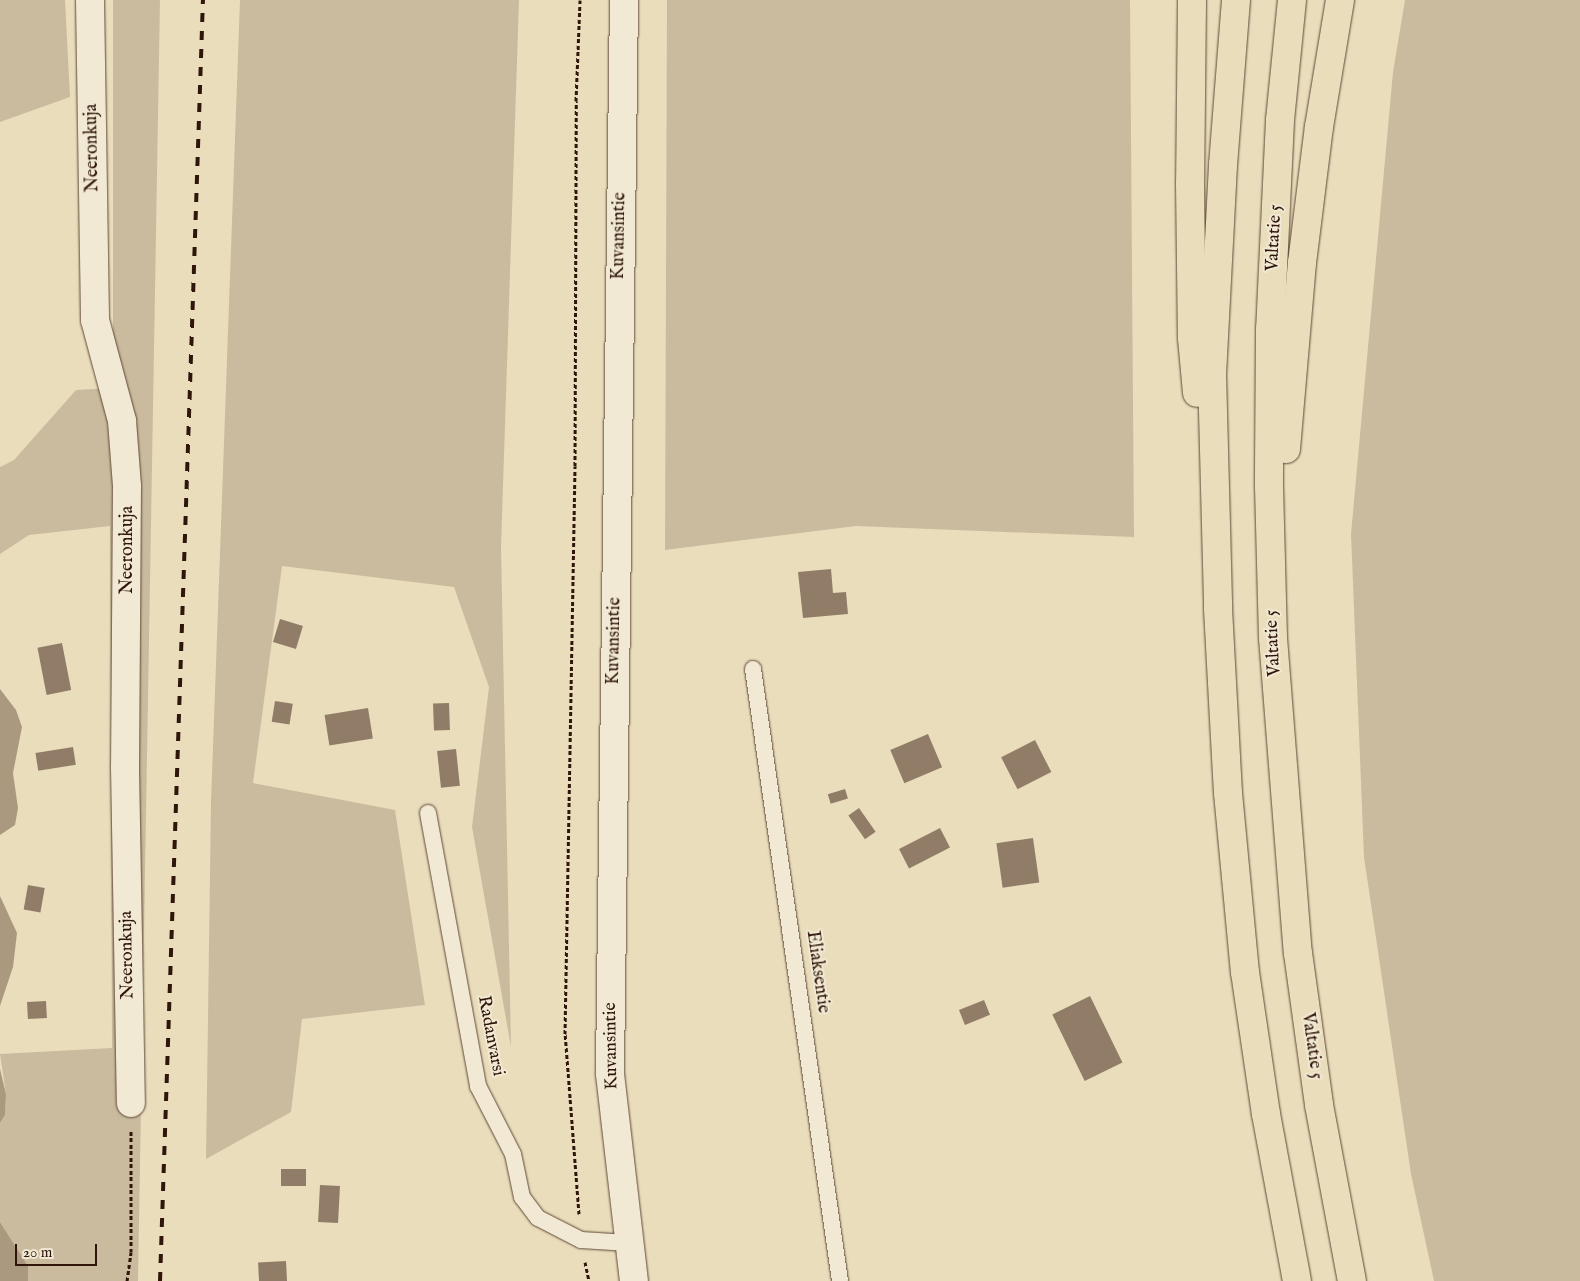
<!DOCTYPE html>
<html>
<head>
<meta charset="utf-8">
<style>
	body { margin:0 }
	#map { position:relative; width:1580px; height:1281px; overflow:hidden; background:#eaddbc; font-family:"IM FELL English",serif }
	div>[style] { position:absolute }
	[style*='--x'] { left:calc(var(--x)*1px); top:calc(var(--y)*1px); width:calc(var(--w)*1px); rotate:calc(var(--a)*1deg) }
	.green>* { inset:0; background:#cabb9e }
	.water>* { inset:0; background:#ab997f }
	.building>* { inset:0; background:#917d67; transform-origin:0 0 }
	.path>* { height:3px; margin-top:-1.5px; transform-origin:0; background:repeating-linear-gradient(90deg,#30160a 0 4px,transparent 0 6.5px) }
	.roads { filter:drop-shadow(0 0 1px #5e4836) drop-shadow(0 0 1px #5e4836) }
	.lane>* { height:16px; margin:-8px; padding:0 8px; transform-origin:8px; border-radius:8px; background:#f1e9d3 }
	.street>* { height:28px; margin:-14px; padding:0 14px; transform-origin:14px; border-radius:14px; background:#f1e9d3 }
	.secondary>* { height:28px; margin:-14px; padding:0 14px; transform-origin:14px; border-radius:14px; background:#f1e9d3 }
	.highway>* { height:28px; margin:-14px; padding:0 14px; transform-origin:14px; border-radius:14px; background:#eaddbc }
	.rail>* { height:4px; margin-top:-2px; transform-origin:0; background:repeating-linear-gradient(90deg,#30160a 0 9px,transparent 0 18px) }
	span { translate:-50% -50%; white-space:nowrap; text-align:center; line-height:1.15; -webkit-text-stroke:4px #f1e9d3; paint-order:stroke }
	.street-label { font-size:18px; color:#30160a }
	.scale { position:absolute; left:15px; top:1244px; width:82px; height:22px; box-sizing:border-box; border:2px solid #30160a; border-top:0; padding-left:6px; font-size:15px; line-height:18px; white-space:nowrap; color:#30160a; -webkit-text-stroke:4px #f1e9d3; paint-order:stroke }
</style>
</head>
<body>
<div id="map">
	<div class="green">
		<i style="clip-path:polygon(0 0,65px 0,70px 97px,0 122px)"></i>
		<i style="clip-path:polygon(113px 0,160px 0,138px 1281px,28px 1281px,28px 1266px,0 1222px,0 1123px,5px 1115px,6px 1094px,0 1054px,112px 1048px,110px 526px,29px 535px,0 554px,0 467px,14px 460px,76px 390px,113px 388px)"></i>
		<i style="clip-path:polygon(240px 0,519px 0,501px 547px,511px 1047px,472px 827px,489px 687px,454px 587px,282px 566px,253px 783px,395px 810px,425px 1005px,302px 1019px,291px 1112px,206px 1159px,211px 802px)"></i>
		<i style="clip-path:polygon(667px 0,1130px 0,1134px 537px,856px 526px,665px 550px)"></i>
		<i style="clip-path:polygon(1405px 0,1580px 0,1580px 1281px,1434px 1281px,1411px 1174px,1364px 857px,1351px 534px,1393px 72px)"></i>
	</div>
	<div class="water">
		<i style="clip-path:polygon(0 689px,16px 710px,22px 727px,13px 773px,18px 808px,15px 825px,0 835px)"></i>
		<i style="clip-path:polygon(0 896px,17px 933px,13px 967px,0 1006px)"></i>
		<i style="clip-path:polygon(0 1069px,6px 1094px,5px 1115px,0 1123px)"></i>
		<i style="clip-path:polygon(0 1222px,28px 1266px,28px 1281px,0 1281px)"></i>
	</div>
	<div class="building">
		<i style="clip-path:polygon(831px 569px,833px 593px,846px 592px,848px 614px,803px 618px,798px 572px)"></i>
		<i style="left:280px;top:619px;width:24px;height:24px;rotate:17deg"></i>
		<i style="left:62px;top:643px;width:48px;height:25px;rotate:79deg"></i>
		<i style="left:275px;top:701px;width:18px;height:21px;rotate:9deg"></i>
		<i style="left:449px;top:703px;width:27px;height:16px;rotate:88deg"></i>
		<i style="left:368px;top:708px;width:31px;height:44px;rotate:81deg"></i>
		<i style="left:928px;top:734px;width:36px;height:41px;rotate:67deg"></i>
		<i style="left:1035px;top:740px;width:36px;height:38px;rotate:63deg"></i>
		<i style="left:73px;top:747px;width:18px;height:38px;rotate:81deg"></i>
		<i style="left:456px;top:749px;width:37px;height:19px;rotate:84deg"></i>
		<i style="left:845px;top:789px;width:10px;height:18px;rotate:73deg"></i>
		<i style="left:859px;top:808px;width:29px;height:13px;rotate:55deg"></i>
		<i style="left:940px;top:828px;width:22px;height:46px;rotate:63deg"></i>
		<i style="left:1033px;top:838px;width:45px;height:37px;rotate:82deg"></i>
		<i style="left:28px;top:885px;width:17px;height:25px;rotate:10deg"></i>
		<i style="left:1090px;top:996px;width:74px;height:42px;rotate:64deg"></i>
		<i style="left:984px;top:1000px;width:16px;height:27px;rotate:68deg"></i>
		<i style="left:46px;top:1001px;width:17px;height:19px;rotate:87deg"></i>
		<i style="left:281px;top:1169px;width:25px;height:17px"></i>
		<i style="left:320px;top:1185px;width:20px;height:37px;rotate:3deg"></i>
		<i style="left:286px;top:1261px;width:20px;height:28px;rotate:87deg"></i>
	</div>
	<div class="path">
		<i style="--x:579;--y:1214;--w:181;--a:-94.4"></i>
		<i style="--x:565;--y:1034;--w:568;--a:-88.99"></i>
		<i style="--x:575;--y:466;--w:365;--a:-89.8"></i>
		<i style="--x:576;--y:101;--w:101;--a:-87.7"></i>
		<i style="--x:585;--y:1262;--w:19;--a:78"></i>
		<i style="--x:127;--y:1281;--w:29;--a:-82"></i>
		<i style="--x:131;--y:1252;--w:123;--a:-90"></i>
	</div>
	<div class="roads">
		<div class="lane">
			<i style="--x:753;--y:669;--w:618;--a:81.91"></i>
			<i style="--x:428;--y:813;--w:278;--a:79.6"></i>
			<i style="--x:478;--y:1086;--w:76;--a:62.8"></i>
			<i style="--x:513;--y:1154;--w:44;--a:78.2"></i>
			<i style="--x:522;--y:1197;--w:26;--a:53"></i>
			<i style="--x:538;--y:1218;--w:48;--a:27.1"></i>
			<i style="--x:581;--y:1240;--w:48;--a:3.6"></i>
		</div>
		<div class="street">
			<i style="--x:90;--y:0;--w:320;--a:89.1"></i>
			<i style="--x:95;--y:320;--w:105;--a:75"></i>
			<i style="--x:122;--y:421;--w:65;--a:85.6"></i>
			<i style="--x:127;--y:486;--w:281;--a:90.4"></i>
			<i style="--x:125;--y:767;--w:336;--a:89"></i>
		</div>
		<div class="secondary">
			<i style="--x:624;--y:0;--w:1074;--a:90.75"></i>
			<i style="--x:610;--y:1074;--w:208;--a:83.4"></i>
		</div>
		<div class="highway">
			<i style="--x:1192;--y:0;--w:182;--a:90.6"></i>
			<i style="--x:1190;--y:182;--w:156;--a:89.3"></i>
			<i style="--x:1192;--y:338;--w:55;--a:84.8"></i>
			<i style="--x:1236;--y:0;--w:166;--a:94.5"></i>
			<i style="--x:1223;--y:165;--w:208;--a:93"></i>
			<i style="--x:1212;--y:373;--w:236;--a:88.5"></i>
			<i style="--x:1218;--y:609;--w:184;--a:86.9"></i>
			<i style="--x:1228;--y:793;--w:180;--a:84.6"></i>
			<i style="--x:1245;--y:972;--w:144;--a:81.6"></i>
			<i style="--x:1266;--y:1114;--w:170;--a:79.5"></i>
			<i style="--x:1292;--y:0;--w:121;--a:95.7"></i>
			<i style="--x:1280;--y:120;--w:209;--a:92.7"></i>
			<i style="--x:1270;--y:329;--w:157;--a:90.4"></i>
			<i style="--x:1269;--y:486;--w:152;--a:88.5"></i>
			<i style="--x:1273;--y:638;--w:316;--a:85.5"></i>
			<i style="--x:1298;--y:953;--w:153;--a:82.1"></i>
			<i style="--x:1319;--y:1105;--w:179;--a:79.4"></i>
			<i style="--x:1286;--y:449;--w:187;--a:-85.1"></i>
			<i style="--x:1302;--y:263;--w:137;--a:-82.9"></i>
			<i style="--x:1319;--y:127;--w:129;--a:-80.6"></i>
		</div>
	</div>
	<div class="rail">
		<i style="--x:160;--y:1281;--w:1282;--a:-88.08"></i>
	</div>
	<div class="street-label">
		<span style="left:93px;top:148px;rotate:-91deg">Neeronkuja</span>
		<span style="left:620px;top:236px;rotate:-89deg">Kuvansintie</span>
		<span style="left:1275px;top:238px;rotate:-87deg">Valtatie 5</span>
		<span style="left:128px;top:550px;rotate:-90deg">Neeronkuja</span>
		<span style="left:615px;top:641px;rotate:-89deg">Kuvansintie</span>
		<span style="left:1274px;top:643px;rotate:-93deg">Valtatie 5</span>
		<span style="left:128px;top:955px;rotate:-91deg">Neeronkuja</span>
		<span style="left:817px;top:972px;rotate:82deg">Eliaksentie</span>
		<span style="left:490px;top:1036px;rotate:79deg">Radanvarsi</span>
		<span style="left:612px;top:1046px;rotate:-91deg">Kuvansintie</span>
		<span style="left:1311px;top:1046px;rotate:82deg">Valtatie 5</span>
	</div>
	<div class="scale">20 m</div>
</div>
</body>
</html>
